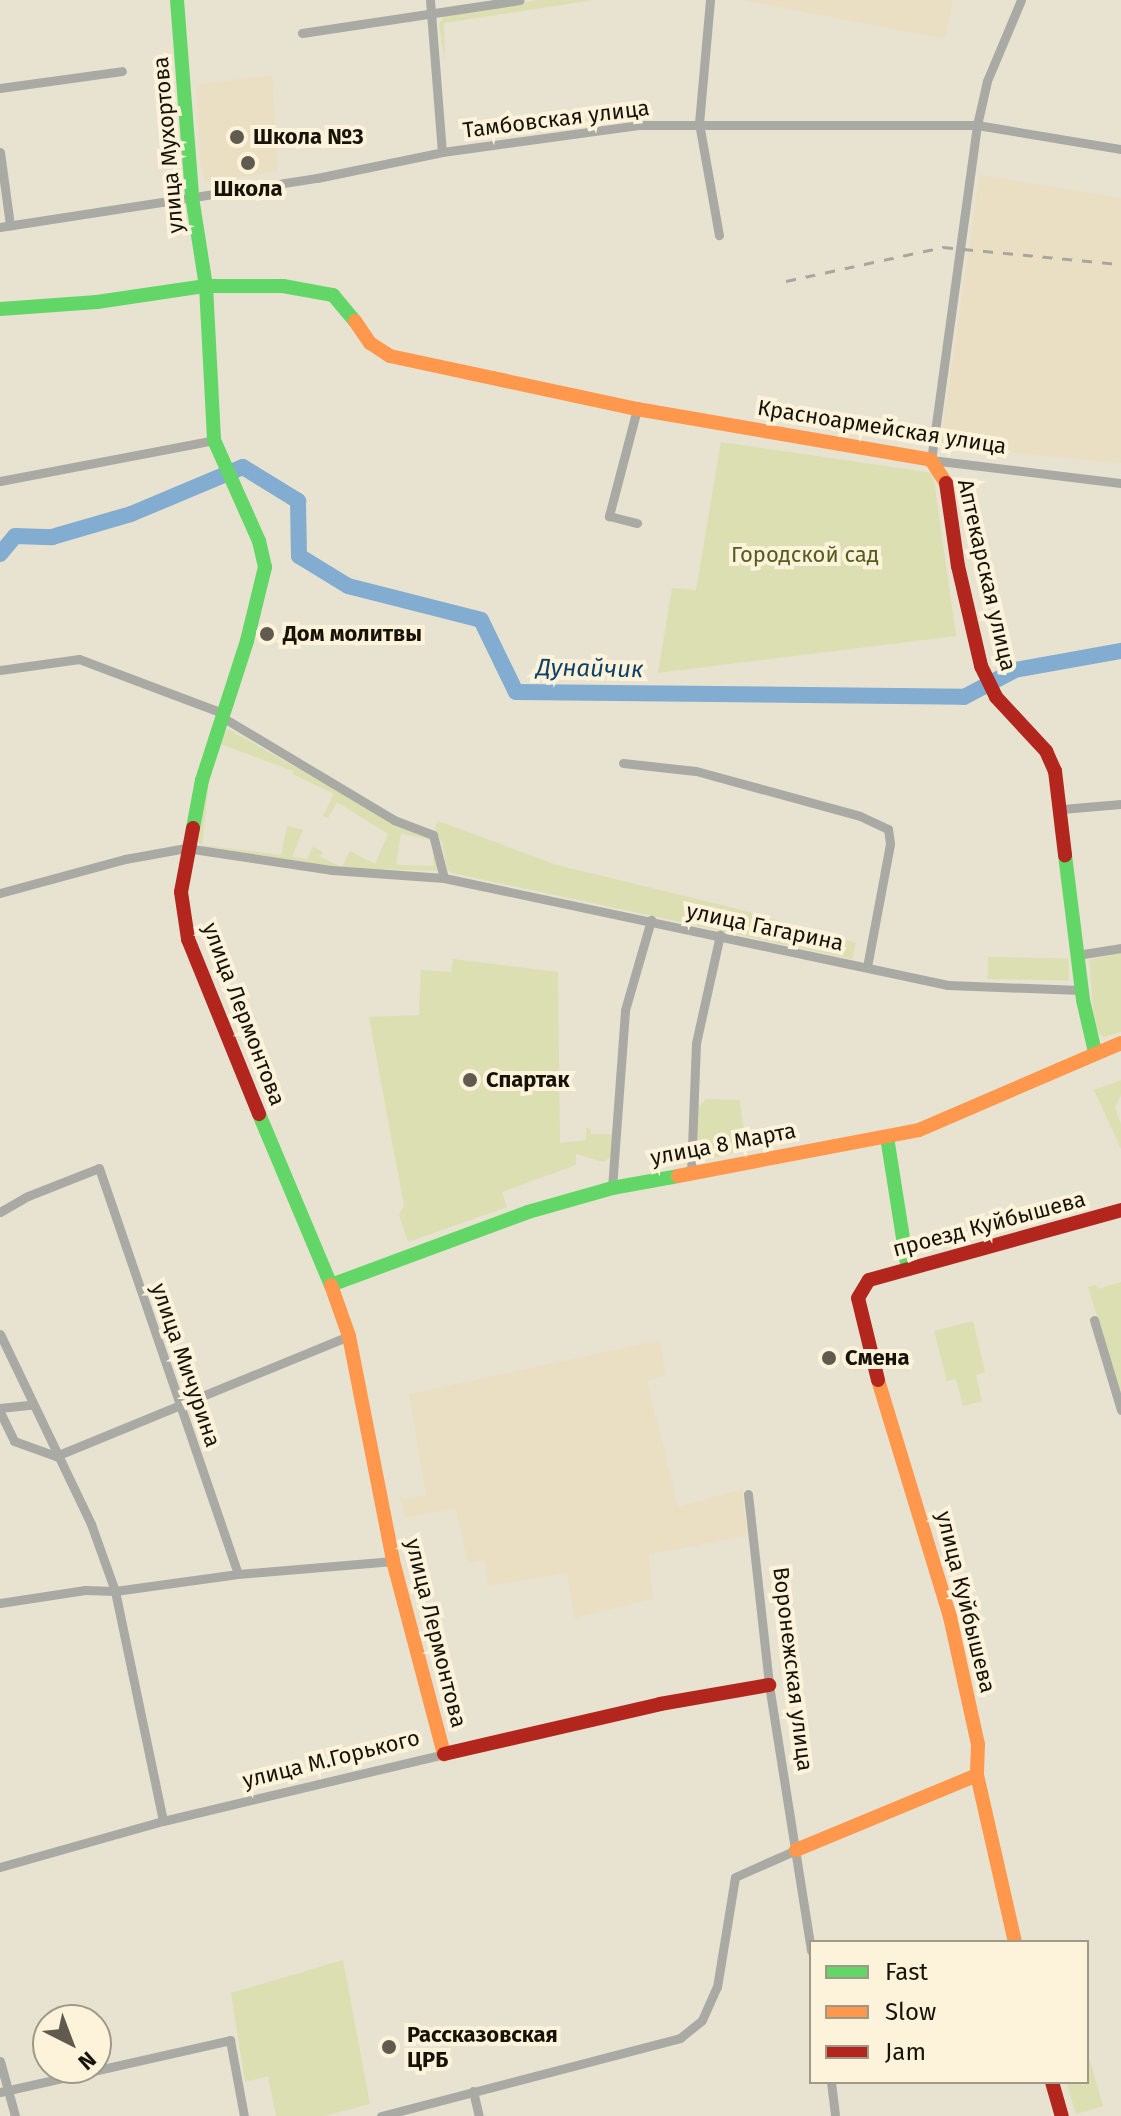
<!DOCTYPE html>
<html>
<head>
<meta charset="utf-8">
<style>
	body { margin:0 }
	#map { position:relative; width:1121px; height:2116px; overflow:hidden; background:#e8e2d1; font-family:"Fira Sans",sans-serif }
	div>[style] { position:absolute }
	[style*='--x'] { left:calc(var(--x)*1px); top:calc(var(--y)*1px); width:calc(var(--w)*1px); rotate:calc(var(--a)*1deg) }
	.built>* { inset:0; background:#ebdfc3 }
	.green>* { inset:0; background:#dbdfb2; transform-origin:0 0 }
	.river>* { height:16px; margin:-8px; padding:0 8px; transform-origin:8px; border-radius:8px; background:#82acd0 }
	.street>* { height:9px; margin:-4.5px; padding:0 4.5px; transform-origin:4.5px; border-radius:4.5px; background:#aaaaa4 }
	.fast>* { height:14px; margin:-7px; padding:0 7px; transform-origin:7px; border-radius:7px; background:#63d668 }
	.slow>* { height:14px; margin:-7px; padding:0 7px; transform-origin:7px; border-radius:7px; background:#ff974d }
	.jam>* { height:14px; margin:-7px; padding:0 7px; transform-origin:7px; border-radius:7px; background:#b3261e }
	.rail>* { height:3px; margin-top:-1.5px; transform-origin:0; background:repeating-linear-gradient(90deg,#a8a69d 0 10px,transparent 0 20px) }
	.dots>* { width:22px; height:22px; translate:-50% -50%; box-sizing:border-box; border:4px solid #fdf3db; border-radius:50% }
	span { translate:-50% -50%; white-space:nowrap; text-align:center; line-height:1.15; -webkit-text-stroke:8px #fdf3db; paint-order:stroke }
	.street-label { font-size:22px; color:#171308 }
	.poi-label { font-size:22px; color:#171308; font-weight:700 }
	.left { translate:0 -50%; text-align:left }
	.park-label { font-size:22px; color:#545d21 }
	.water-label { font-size:24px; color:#114067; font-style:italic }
	.legend { position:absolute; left:809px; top:1940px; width:280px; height:144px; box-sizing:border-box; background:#fdf3db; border:2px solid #a19987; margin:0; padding:10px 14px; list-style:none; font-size:24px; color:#171308 }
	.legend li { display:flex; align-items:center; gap:16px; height:40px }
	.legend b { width:40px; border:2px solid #a19987 }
	.north { position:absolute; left:32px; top:2004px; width:80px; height:80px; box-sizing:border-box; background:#fdf3db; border:2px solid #a19987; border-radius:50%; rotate:138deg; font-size:22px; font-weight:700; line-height:32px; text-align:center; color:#171308 }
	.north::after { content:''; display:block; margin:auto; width:28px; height:36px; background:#605b4e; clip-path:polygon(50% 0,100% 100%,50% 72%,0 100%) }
</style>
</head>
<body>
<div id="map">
	<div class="built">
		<i style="clip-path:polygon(742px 0,953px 0,945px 39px)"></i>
		<i style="clip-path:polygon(272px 75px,278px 171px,205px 183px,200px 161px,196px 89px,201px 84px)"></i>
		<i style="clip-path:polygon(980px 175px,1121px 198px,1121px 463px,940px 446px)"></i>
		<i style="clip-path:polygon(660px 1340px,665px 1376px,647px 1381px,678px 1507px,742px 1489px,747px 1536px,649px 1554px,653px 1599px,574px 1618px,567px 1573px,488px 1586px,484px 1560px,468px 1563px,456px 1508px,405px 1518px,401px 1500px,426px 1495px,409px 1394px)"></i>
	</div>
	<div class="green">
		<i style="clip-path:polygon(537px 0,594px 0,444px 23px,445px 62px,439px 24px,444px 16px)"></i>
		<i style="clip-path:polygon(721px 442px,933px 473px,956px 636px,658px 673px,672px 588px,696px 590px)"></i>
		<i style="clip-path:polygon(evenodd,228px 729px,394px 823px,432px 837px,442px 871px,343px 868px,202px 846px,197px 839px,209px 781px,202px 845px,281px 855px,287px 826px,303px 830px,292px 857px,307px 859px,313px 847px,323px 852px,320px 857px,342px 867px,350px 851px,375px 864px,388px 834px,337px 802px,328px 818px,323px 816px,334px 794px,293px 774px,293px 771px,218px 743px,228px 729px,401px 833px,434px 841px,433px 866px,396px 865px,401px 833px)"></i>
		<i style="clip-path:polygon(438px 821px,557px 865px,734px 908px,856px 943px,852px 959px,452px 873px,447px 869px,442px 842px,434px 831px)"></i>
		<i style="clip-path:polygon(1121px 953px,1121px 1032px,1104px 1037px,1095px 1030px,1089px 960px)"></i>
		<i style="left:988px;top:957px;width:81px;height:22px;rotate:1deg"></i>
		<i style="clip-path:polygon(453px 959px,558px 972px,560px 1143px,586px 1140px,586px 1128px,591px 1129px,591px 1134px,614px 1134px,612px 1156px,603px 1162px,576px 1154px,576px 1165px,502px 1192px,507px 1207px,408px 1242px,399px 1215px,404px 1206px,369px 1017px,419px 1015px,421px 970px,451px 972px)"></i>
		<i style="clip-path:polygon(1121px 1080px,1121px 1095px,1115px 1107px,1121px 1124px,1121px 1149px,1094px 1090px)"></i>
		<i style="clip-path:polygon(706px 1099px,740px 1100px,746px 1150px,710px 1159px,698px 1158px,697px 1108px)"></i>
		<i style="clip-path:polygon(1121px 1282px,1121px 1395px,1088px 1287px,1096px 1285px,1098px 1289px)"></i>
		<i style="clip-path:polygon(973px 1321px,985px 1372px,976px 1375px,982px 1401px,963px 1406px,956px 1379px,947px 1381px,934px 1331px)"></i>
		<i style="clip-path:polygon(343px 1960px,370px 2104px,324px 2116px,276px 2116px,268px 2076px,245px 2082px,231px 1993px)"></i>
		<i style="clip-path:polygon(1087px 2050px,1103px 2106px,1076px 2114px,1066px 2082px,1087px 2082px)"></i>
	</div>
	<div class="river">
		<i style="--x:0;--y:554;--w:23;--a:-50"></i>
		<i style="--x:15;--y:536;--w:37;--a:2"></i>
		<i style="--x:52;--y:537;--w:82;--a:-16.2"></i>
		<i style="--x:131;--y:514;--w:121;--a:-22.8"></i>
		<i style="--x:243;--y:467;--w:65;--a:31.7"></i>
		<i style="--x:298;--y:501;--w:55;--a:89"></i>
		<i style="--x:299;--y:556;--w:57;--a:31.5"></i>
		<i style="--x:348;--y:586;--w:137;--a:14.3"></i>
		<i style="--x:481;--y:620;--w:80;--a:64.1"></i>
		<i style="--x:516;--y:692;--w:448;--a:0.6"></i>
		<i style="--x:964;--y:697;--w:58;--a:-27.9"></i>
		<i style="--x:1015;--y:670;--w:108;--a:-10.2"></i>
	</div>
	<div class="street">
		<i style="--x:430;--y:0;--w:152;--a:85.5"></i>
		<i style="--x:710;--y:0;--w:123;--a:95.1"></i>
		<i style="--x:699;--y:123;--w:114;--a:79.9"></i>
		<i style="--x:1021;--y:0;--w:88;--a:112.8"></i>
		<i style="--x:987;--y:81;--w:45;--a:102.8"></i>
		<i style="--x:977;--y:125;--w:338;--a:97.8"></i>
		<i style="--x:931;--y:460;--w:191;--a:6.9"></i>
		<i style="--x:302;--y:33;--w:220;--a:-8.6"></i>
		<i style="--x:0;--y:88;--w:123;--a:-7.9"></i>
		<i style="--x:0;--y:152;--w:74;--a:82.2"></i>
		<i style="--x:0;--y:227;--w:321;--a:-8.8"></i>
		<i style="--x:317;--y:178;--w:128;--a:-11.7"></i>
		<i style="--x:442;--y:152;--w:200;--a:-7.8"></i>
		<i style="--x:640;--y:125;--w:337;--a:0"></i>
		<i style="--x:977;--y:125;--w:146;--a:9.5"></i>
		<i style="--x:637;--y:409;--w:111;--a:104.7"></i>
		<i style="--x:609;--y:516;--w:29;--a:14"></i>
		<i style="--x:0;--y:481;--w:218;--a:-10.8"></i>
		<i style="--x:0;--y:670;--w:80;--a:-7.9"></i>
		<i style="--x:79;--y:659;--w:154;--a:20.6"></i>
		<i style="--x:222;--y:717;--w:200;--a:30.9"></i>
		<i style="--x:394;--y:820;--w:42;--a:21"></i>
		<i style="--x:433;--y:835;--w:44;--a:75.7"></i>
		<i style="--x:623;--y:763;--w:73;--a:6.3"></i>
		<i style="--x:696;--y:771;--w:170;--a:15.3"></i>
		<i style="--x:860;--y:816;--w:31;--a:25"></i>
		<i style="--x:888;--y:829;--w:15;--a:82"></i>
		<i style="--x:890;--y:844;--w:125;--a:100.6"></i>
		<i style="--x:1062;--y:809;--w:59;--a:-4.8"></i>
		<i style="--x:0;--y:893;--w:130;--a:-15.2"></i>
		<i style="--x:125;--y:859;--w:62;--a:-10.2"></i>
		<i style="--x:186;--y:848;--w:148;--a:8.6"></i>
		<i style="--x:332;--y:870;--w:112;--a:4.1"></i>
		<i style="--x:444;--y:878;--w:515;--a:11.99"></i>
		<i style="--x:948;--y:985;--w:133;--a:2.2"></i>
		<i style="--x:1077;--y:955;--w:45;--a:-9"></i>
		<i style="--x:691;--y:1173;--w:130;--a:-87.8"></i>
		<i style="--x:696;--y:1043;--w:111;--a:-77.5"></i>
		<i style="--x:612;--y:1188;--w:178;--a:-85.8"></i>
		<i style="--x:625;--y:1010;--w:94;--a:-73.9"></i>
		<i style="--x:0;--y:1212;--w:32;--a:-30"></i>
		<i style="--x:28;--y:1196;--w:76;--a:-21.5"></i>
		<i style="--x:99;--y:1168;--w:429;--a:71.1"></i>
		<i style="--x:1094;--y:1320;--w:94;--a:73.3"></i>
		<i style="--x:0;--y:1334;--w:211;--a:64.4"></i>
		<i style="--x:91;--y:1524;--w:71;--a:70.3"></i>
		<i style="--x:115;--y:1591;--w:235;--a:78.2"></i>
		<i style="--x:0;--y:1408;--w:31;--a:-6"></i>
		<i style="--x:0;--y:1412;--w:32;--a:64"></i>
		<i style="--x:14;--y:1441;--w:45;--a:19.7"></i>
		<i style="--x:56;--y:1456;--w:317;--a:-22.3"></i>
		<i style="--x:748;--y:1494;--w:192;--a:83.7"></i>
		<i style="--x:769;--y:1685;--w:269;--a:81"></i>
		<i style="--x:0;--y:1603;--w:86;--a:-8.7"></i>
		<i style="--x:85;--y:1590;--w:30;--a:2"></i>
		<i style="--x:115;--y:1591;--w:124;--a:-7.9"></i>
		<i style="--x:238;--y:1574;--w:156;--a:-4.8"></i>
		<i style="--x:0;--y:1867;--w:169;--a:-15.8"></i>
		<i style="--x:163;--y:1821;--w:289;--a:-13.4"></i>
		<i style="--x:0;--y:2061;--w:57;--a:74.7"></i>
		<i style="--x:831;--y:2082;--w:34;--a:83"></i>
		<i style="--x:473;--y:2091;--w:26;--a:77"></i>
		<i style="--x:0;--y:2092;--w:236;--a:-12.7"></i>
		<i style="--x:230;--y:2040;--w:77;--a:79.6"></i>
		<i style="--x:381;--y:2116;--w:309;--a:-14.6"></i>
		<i style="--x:680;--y:2038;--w:28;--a:-39"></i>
		<i style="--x:702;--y:2020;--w:36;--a:-66"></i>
		<i style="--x:717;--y:1987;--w:111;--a:-80.7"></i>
		<i style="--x:735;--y:1877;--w:67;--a:-23.9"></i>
	</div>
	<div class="fast">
		<i style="--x:177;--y:0;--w:198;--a:85.6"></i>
		<i style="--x:192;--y:197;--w:90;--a:81.1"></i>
		<i style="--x:206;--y:286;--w:77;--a:0"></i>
		<i style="--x:283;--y:286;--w:51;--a:10.2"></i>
		<i style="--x:333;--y:295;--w:34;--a:50"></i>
		<i style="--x:0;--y:309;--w:97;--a:-4.1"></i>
		<i style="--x:97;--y:302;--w:110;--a:-8.4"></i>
		<i style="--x:206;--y:286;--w:154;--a:87"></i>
		<i style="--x:214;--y:440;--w:111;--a:66"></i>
		<i style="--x:259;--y:541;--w:27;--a:77"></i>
		<i style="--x:265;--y:567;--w:76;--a:103.7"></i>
		<i style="--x:247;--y:641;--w:146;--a:107.9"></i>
		<i style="--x:202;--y:780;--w:49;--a:100.6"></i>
		<i style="--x:1065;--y:855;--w:146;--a:82.9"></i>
		<i style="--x:1083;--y:1000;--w:53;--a:77"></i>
		<i style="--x:259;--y:1114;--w:186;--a:67.2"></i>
		<i style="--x:331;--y:1285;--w:210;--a:-20.3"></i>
		<i style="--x:528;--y:1212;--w:87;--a:-15.9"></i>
		<i style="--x:612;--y:1188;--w:67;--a:-10.3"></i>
		<i style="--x:887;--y:1137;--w:134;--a:81"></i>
	</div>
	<div class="slow">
		<i style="--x:355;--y:321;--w:27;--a:56"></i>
		<i style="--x:370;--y:343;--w:24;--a:33"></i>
		<i style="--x:390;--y:356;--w:253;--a:12.1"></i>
		<i style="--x:637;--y:409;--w:298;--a:9.8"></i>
		<i style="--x:931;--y:460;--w:27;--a:57"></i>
		<i style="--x:678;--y:1176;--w:245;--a:-10.8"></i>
		<i style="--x:919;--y:1130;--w:220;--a:-23.3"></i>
		<i style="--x:331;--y:1285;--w:54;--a:70.6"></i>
		<i style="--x:349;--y:1336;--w:229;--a:78.9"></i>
		<i style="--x:393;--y:1561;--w:200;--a:75.2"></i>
		<i style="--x:878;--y:1380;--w:248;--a:73.1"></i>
		<i style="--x:950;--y:1617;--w:130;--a:77.6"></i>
		<i style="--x:978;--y:1744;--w:31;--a:92"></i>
		<i style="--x:977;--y:1775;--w:171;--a:77.2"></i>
		<i style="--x:796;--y:1850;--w:196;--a:-22.5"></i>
	</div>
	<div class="jam">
		<i style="--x:946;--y:483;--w:84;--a:81.8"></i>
		<i style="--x:958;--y:566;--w:103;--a:77"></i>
		<i style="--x:981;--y:666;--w:34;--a:64"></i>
		<i style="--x:996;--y:697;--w:74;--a:47.2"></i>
		<i style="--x:1046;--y:751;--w:22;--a:66"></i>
		<i style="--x:1055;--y:771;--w:85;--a:83.2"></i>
		<i style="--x:193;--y:828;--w:65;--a:100.6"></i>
		<i style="--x:181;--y:892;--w:48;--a:81.5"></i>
		<i style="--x:188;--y:939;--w:189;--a:67.9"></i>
		<i style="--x:878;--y:1380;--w:84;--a:-103.7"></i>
		<i style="--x:858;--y:1298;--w:21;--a:-59"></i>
		<i style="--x:869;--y:1280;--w:262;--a:-15.5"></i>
		<i style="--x:444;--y:1754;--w:222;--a:-13"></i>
		<i style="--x:660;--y:1704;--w:111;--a:-9.9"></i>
		<i style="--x:1052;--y:2082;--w:35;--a:74"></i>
	</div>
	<div class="rail">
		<i style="--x:786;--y:281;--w:161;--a:-12.2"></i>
		<i style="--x:943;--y:247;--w:179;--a:5.5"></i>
	</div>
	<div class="dots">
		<i style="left:237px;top:137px;background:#605b4e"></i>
		<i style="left:248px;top:163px;background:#605b4e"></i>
		<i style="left:267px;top:634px;background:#605b4e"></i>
		<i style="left:470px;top:1080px;background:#605b4e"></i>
		<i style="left:829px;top:1358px;background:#605b4e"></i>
		<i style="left:389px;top:2047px;background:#605b4e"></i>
	</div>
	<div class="street-label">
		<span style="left:556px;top:119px;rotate:-7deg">Тамбовская улица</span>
		<span style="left:168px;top:145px;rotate:-95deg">улица Мухортова</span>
		<span style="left:882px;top:427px;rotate:9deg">Красноармейская улица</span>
		<span style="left:987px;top:575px;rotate:77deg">Аптекарская улица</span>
		<span style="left:765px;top:927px;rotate:12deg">улица Гагарина</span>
		<span style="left:244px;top:1014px;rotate:69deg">улица Лермонтова</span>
		<span style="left:723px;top:1144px;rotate:-11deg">улица 8 Марта</span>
		<span style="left:989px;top:1224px;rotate:-15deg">проезд Куйбышева</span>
		<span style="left:186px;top:1365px;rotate:71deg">улица Мичурина</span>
		<span style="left:966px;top:1602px;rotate:76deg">улица Куйбышева</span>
		<span style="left:436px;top:1633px;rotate:76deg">улица Лермонтова</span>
		<span style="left:793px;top:1669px;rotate:83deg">Воронежская улица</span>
		<span style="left:331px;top:1759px;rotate:-14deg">улица М.Горького</span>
	</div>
	<div class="poi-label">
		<span class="left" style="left:253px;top:137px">Школа №3</span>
		<span style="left:248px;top:189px">Школа</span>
		<span class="left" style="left:283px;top:634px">Дом молитвы</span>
		<span class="left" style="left:486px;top:1080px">Спартак</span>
		<span class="left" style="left:845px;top:1358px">Смена</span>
		<span class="left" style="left:407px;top:2047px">Рассказовская<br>ЦРБ</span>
	</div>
	<div class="park-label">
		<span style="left:805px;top:555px">Городской сад</span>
	</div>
	<div class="water-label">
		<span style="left:590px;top:669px;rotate:1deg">Дунайчик</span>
	</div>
	<ul class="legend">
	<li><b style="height:10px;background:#63d668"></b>Fast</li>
	<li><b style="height:10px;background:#ff974d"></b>Slow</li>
	<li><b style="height:10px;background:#b3261e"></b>Jam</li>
	</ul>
	<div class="north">N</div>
</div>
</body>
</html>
